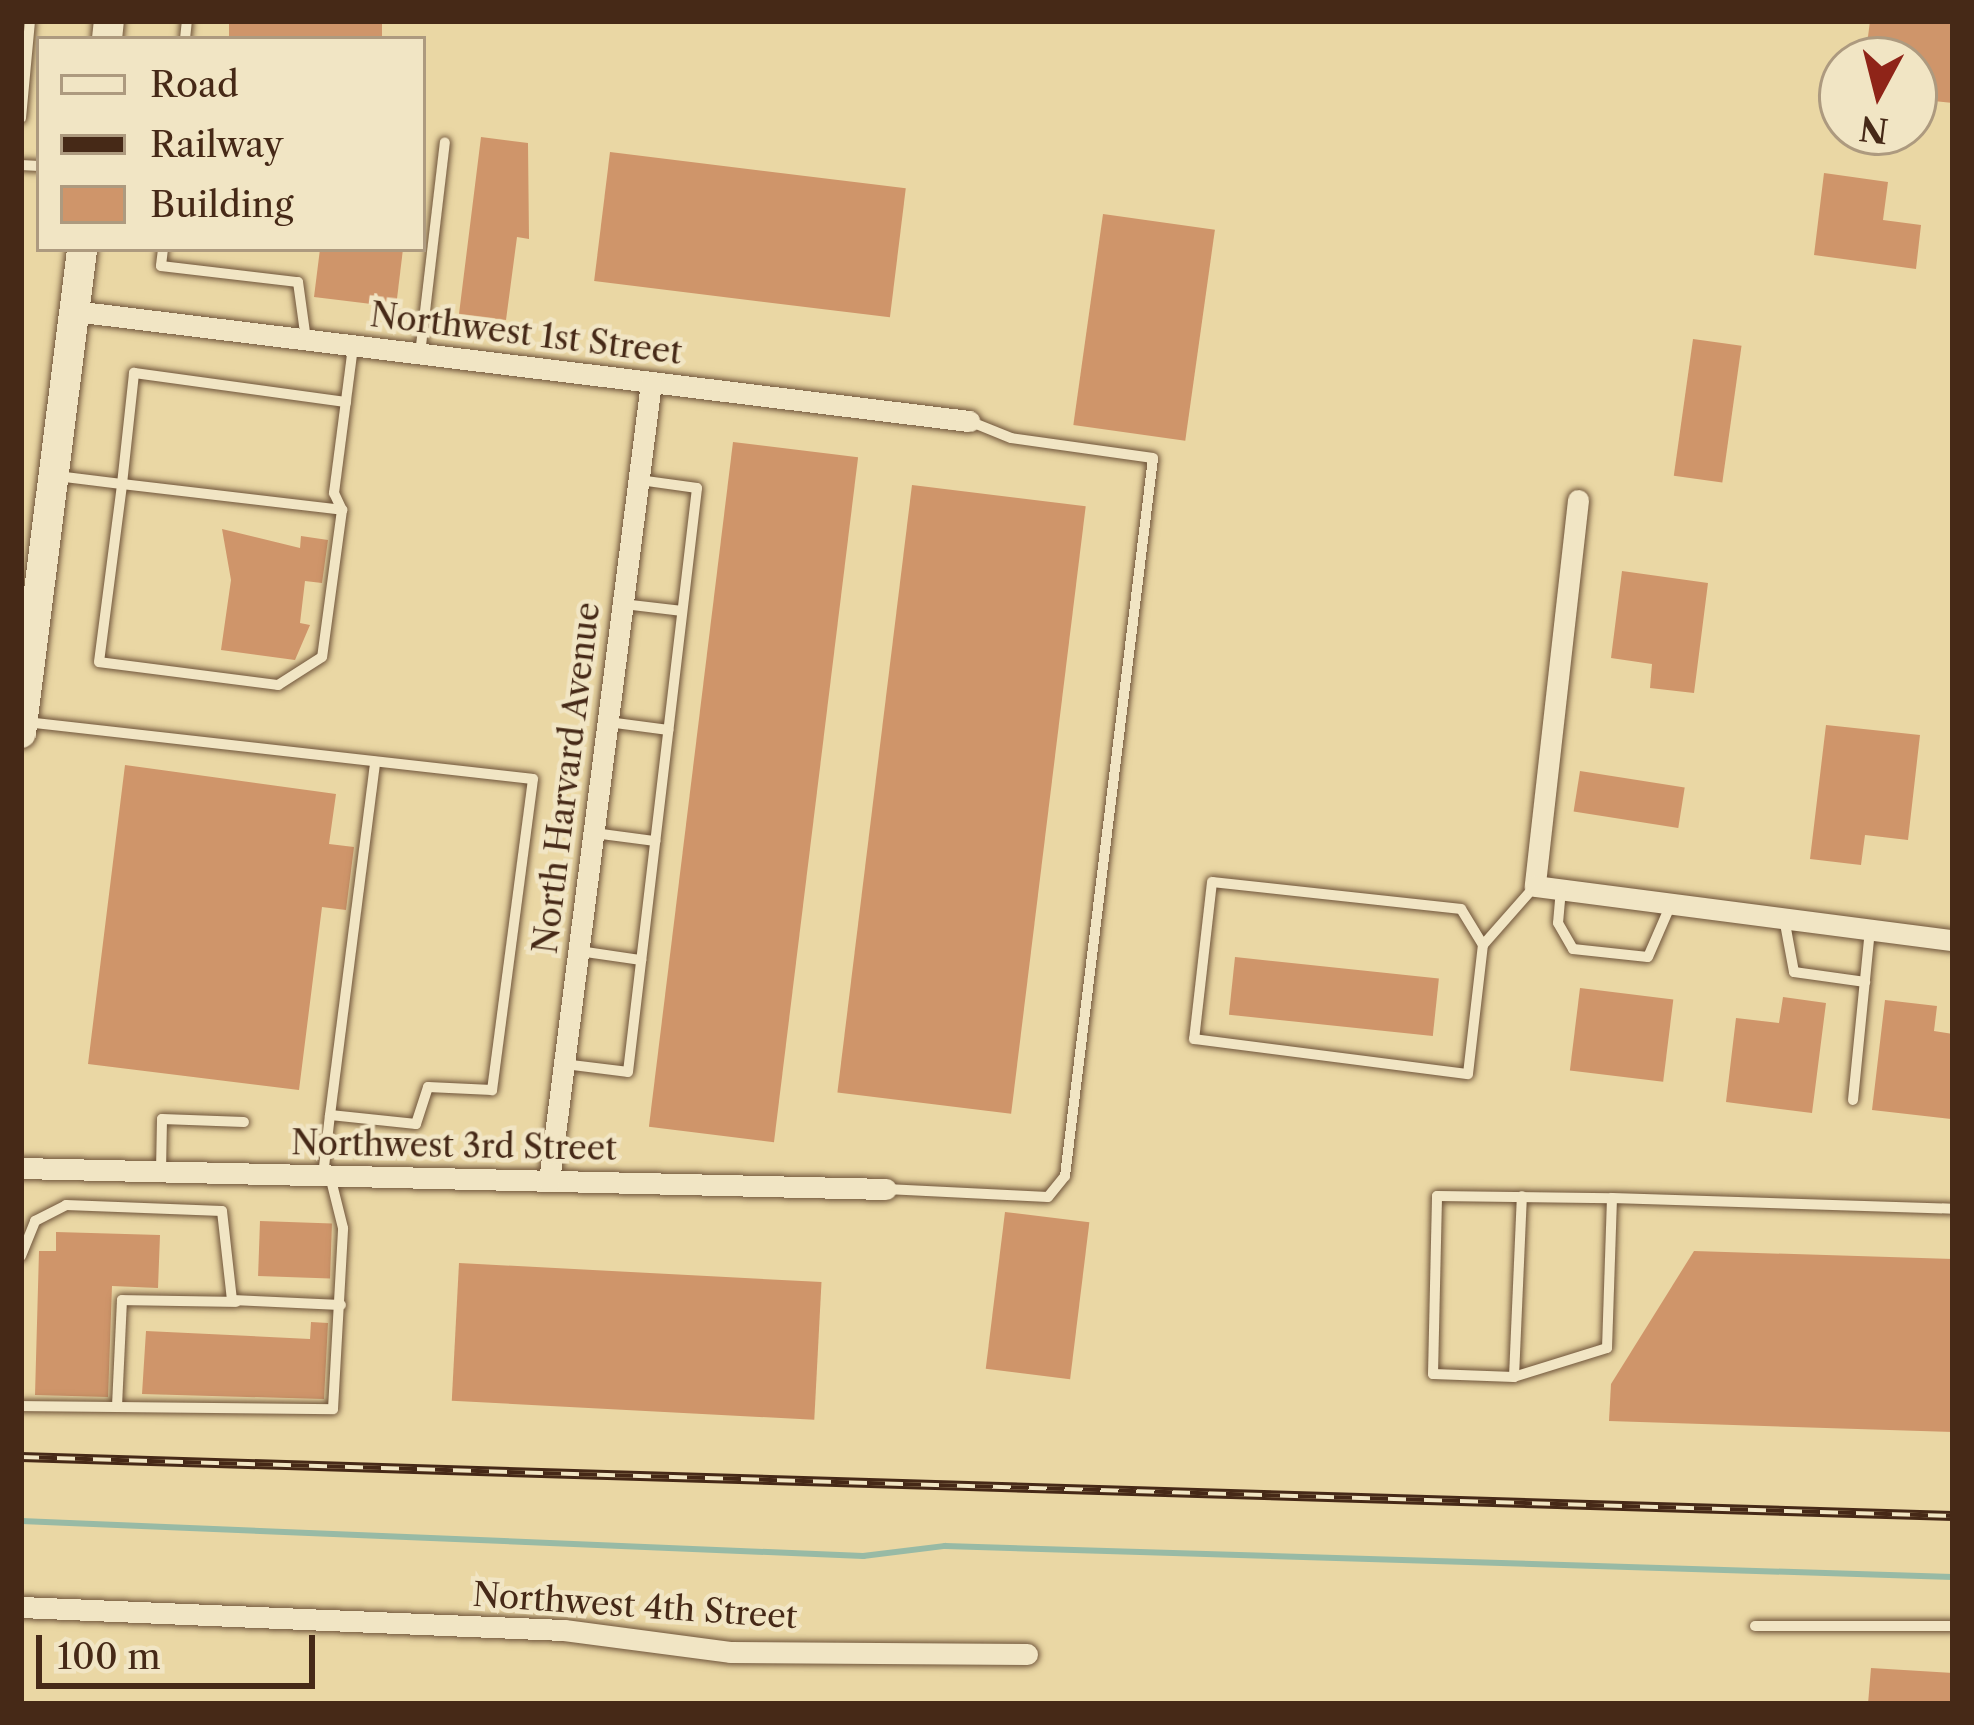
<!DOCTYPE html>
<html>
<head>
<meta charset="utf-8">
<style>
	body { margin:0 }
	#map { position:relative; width:1974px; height:1725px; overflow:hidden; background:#ead7a4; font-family:"Libre Caslon Text",serif }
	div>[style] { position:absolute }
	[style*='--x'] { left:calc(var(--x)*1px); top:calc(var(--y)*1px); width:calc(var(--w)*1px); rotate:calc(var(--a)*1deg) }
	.stream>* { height:6px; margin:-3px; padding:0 3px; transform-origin:3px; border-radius:3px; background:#98baa5 }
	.building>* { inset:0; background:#cf956a; transform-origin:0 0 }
	.roads { filter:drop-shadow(0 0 3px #6f543a) drop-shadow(0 0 3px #6f543a) }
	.lane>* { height:10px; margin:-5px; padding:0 5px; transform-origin:5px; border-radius:5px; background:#f1e5c4 }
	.street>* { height:21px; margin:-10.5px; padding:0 10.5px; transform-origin:10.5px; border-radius:10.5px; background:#f1e5c4 }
	.secondary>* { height:30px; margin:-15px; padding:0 15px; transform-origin:15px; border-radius:15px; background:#f1e5c4 }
	.rail>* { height:10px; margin-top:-5px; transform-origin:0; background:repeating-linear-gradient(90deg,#f1e5c4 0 18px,#462917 0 36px); box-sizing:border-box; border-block:3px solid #462917 }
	span { translate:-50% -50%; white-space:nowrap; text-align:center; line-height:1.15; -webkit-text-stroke:9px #f1e5c4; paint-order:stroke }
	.street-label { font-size:33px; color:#462917 }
	.frame { position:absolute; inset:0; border:24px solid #462917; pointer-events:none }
	.legend { position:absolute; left:36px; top:36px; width:390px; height:216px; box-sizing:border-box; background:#f1e5c4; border:3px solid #ad9a7f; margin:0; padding:15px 21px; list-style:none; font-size:36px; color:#462917 }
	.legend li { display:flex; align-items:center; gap:24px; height:60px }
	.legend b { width:60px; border:3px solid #ad9a7f }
	.north { position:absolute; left:1818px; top:36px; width:120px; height:120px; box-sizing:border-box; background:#f1e5c4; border:3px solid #ad9a7f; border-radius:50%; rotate:187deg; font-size:33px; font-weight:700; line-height:48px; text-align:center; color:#462917 }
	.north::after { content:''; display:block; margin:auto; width:42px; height:54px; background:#8f2418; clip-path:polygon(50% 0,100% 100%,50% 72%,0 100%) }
	.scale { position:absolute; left:36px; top:1635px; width:279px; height:54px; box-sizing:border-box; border:6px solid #462917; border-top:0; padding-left:15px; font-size:36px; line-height:42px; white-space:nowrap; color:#462917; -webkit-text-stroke:9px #f1e5c4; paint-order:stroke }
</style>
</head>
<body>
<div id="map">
	<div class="stream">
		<i style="--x:21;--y:1521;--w:843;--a:2.38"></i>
		<i style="--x:863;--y:1556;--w:83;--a:-7"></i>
		<i style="--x:945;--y:1546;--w:1008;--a:1.76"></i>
	</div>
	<div class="building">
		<i style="left:229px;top:21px;width:153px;height:18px"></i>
		<i style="clip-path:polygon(1870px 21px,1953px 21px,1953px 103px,1914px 99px,1914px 60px,1865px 60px)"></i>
		<i style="clip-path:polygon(481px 137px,528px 143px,529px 239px,517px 237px,506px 320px,459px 314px)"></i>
		<i style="left:610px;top:152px;width:298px;height:130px;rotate:7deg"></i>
		<i style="clip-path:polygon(1824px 173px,1888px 182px,1883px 220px,1921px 225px,1916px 269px,1814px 255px)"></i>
		<i style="left:1103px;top:214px;width:113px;height:213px;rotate:8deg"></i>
		<i style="clip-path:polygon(320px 249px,403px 249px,396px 307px,314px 297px)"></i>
		<i style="left:1693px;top:339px;width:49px;height:138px;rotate:8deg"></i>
		<i style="left:733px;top:442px;width:126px;height:690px;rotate:7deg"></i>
		<i style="left:912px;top:485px;width:175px;height:612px;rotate:7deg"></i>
		<i style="clip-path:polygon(222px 529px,300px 548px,301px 536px,328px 540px,322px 583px,305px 581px,300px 623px,310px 625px,295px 660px,221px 650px,231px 580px)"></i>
		<i style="clip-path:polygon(1622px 571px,1708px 583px,1694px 693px,1650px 688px,1652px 664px,1611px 658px)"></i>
		<i style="clip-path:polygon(1826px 725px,1920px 735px,1908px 840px,1865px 835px,1861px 865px,1810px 859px)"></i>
		<i style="clip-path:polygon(125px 765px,336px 794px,329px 844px,354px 847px,346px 910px,322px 907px,299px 1090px,88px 1064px)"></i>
		<i style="left:1580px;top:771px;width:106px;height:41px;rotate:9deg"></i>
		<i style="left:1235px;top:957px;width:205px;height:58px;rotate:6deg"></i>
		<i style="left:1580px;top:988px;width:94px;height:83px;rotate:7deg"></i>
		<i style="clip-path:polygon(1783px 997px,1826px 1003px,1812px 1113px,1726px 1102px,1736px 1018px,1779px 1023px)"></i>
		<i style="clip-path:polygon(1885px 1000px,1937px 1006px,1934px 1031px,1953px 1034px,1951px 1119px,1872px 1110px)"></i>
		<i style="left:1005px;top:1212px;width:85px;height:158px;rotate:7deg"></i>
		<i style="left:260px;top:1221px;width:72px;height:55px;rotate:2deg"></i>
		<i style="clip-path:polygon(56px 1232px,160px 1235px,158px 1288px,112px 1286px,108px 1397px,35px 1395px,39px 1251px,56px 1251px)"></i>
		<i style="clip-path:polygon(1694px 1251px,1953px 1259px,1953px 1432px,1609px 1421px,1611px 1384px)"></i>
		<i style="left:459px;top:1263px;width:363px;height:138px;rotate:3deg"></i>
		<i style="clip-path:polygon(311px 1322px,328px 1323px,324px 1399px,142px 1394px,146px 1331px,310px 1339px)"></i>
		<i style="clip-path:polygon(1871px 1668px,1953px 1673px,1953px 1704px,1868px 1704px)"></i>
	</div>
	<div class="roads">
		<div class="lane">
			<i style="--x:185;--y:39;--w:18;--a:-84"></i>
			<i style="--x:21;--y:118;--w:97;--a:-84.7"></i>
			<i style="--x:21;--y:165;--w:18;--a:3"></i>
			<i style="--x:163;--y:249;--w:17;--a:97"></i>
			<i style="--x:161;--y:266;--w:138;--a:6.7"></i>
			<i style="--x:298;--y:282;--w:59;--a:82.1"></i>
			<i style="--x:420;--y:354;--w:213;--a:-83.3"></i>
			<i style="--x:57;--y:476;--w:65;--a:7"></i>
			<i style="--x:122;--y:484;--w:222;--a:6.7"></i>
			<i style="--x:342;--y:510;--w:148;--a:97.7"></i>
			<i style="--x:322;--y:657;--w:52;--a:147.5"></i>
			<i style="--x:278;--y:685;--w:180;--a:-172.7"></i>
			<i style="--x:99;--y:662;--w:179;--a:-82.6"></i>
			<i style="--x:122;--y:484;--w:112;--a:-83.8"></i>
			<i style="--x:134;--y:373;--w:214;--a:7.8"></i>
			<i style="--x:342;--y:510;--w:19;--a:-115"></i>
			<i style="--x:334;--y:493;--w:148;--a:-82.6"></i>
			<i style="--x:623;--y:604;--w:59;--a:6.8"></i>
			<i style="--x:26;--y:722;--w:510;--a:6.41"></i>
			<i style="--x:533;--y:779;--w:314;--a:97.5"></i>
			<i style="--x:492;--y:1090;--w:64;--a:-177.3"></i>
			<i style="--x:428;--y:1087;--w:39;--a:108"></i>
			<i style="--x:416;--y:1124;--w:86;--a:-174"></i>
			<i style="--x:330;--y:1115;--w:356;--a:-82.7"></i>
			<i style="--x:608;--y:722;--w:61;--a:7.6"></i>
			<i style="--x:594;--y:833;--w:62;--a:7.5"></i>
			<i style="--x:1561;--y:889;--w:34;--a:95"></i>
			<i style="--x:1558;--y:923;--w:30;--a:60"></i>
			<i style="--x:1573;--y:949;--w:75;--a:6.1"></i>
			<i style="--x:1648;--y:957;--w:58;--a:-66.5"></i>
			<i style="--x:1784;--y:918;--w:55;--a:79.5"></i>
			<i style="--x:1794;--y:972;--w:72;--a:8"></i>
			<i style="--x:1483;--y:945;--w:42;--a:-121.4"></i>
			<i style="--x:1461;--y:909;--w:250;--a:-173.8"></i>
			<i style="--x:1212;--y:882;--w:158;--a:96.5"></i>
			<i style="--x:1194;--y:1039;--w:276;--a:7.3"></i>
			<i style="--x:1468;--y:1074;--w:130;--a:-83.4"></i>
			<i style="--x:1483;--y:945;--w:79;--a:-48.6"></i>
			<i style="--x:579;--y:951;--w:63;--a:8.3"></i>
			<i style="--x:564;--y:1064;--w:64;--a:7.1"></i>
			<i style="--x:628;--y:1072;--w:588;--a:-83.26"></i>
			<i style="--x:697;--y:488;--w:59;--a:-172.1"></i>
			<i style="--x:1853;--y:1100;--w:170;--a:-84.3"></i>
			<i style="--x:161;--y:1171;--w:52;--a:-88.9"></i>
			<i style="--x:162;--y:1119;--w:82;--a:2.1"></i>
			<i style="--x:323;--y:1176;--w:61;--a:-83.5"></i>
			<i style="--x:886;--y:1189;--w:162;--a:2.8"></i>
			<i style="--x:1048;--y:1197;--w:27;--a:-51"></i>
			<i style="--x:1065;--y:1176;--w:723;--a:-83.01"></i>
			<i style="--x:1153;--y:458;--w:143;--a:-172"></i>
			<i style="--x:1011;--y:438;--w:45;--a:-158"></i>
			<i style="--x:1612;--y:1198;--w:150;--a:91.9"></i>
			<i style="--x:1607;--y:1348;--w:97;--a:162.7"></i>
			<i style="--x:1514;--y:1377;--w:81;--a:-177.9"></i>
			<i style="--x:1433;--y:1374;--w:178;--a:-88.7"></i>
			<i style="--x:1437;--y:1196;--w:175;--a:0.7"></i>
			<i style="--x:1612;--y:1198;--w:341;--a:1.8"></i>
			<i style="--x:21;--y:1256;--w:38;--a:-68"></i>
			<i style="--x:35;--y:1221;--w:35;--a:-27"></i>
			<i style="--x:66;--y:1205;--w:156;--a:2.2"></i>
			<i style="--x:222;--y:1211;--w:90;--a:83.6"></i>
			<i style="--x:232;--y:1300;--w:109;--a:2.6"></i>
			<i style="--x:1514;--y:1377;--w:181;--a:-87.5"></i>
			<i style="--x:21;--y:1406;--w:312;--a:0.6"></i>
			<i style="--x:333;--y:1409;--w:181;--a:-86.8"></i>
			<i style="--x:343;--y:1228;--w:54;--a:-104"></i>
			<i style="--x:117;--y:1406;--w:106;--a:-87.3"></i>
			<i style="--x:122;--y:1300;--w:114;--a:1"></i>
			<i style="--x:1755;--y:1626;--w:198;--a:0"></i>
		</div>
		<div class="street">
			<i style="--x:74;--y:311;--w:902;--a:7.01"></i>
			<i style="--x:1578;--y:500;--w:388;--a:96.4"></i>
			<i style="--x:1535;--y:886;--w:421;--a:7.4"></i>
			<i style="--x:21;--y:1168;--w:865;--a:1.39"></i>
			<i style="--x:549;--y:1181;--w:804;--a:-82.72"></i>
			<i style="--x:21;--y:1607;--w:543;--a:2.43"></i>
			<i style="--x:564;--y:1630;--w:167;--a:7.5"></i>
			<i style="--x:730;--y:1652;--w:297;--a:0.4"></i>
		</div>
		<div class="secondary">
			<i style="--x:107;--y:39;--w:18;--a:-84"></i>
			<i style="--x:21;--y:733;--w:488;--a:-82.8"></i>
		</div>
	</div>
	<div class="rail">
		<i style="--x:21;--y:1457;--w:1933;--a:1.75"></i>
	</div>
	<div class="street-label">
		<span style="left:526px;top:334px;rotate:7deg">Northwest 1st Street</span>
		<span style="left:567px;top:778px;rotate:-83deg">North Harvard Avenue</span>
		<span style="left:454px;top:1146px;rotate:1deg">Northwest 3rd Street</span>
		<span style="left:635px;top:1606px;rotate:4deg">Northwest 4th Street</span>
	</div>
	<div class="frame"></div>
	<ul class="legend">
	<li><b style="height:15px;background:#f1e5c4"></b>Road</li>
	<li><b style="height:15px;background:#462917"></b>Railway</li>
	<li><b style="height:33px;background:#cf956a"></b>Building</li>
	</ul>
	<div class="north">N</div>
	<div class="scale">100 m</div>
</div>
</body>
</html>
